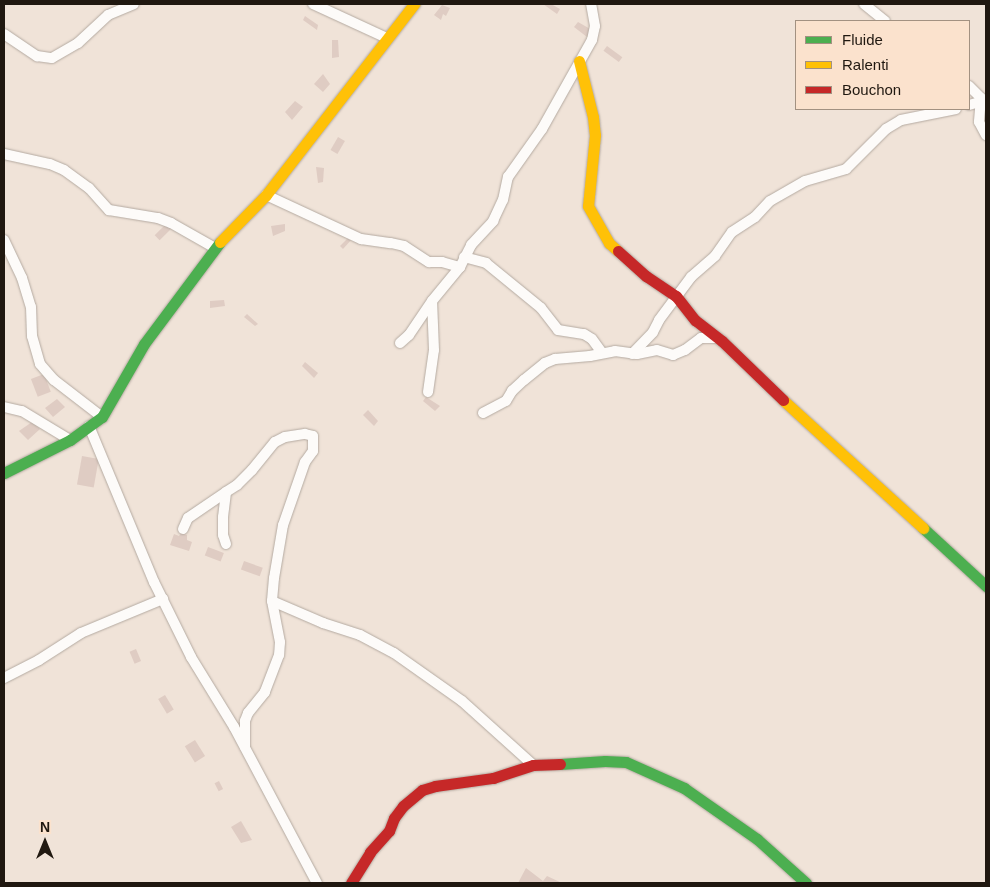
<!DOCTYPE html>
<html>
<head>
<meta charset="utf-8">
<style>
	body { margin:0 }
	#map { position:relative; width:990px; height:887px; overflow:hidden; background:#f0e3d8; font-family:Helvetica,sans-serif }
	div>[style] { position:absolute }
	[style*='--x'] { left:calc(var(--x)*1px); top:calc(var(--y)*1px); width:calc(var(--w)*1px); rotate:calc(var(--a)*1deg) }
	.building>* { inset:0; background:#dfccc3; transform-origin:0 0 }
	.roads { filter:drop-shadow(0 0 1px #b4aaa1) drop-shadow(0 0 1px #b4aaa1) }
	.street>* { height:10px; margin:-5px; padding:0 5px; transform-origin:5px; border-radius:5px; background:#fdfbf9 }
	.fast>* { height:11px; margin:-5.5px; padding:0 5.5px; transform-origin:5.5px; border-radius:5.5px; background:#4caf50 }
	.slow>* { height:11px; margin:-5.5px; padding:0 5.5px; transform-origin:5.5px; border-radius:5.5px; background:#ffc107 }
	.jam>* { height:11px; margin:-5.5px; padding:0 5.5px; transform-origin:5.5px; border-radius:5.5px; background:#c62828 }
	span { translate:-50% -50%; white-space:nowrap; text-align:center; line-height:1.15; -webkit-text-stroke:4px #fbe2cd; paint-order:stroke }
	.frame { position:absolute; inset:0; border:5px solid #201810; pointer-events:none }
	.legend { position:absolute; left:795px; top:20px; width:175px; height:90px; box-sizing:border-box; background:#fbe2cd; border:1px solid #a39181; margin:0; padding:6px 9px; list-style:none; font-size:15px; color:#201810 }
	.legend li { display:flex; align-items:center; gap:10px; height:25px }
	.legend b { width:25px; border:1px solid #a39181 }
	.north { position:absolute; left:20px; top:817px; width:50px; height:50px; -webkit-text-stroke:4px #fbe2cd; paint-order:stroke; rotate:0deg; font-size:14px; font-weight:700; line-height:20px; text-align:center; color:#201810 }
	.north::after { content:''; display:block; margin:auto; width:18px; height:22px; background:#201810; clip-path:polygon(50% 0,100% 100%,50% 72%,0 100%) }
</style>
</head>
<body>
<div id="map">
	<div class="building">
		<i style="clip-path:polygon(543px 4px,551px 4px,560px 9px,557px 14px)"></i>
		<i style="clip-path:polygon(442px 5px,450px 8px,446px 16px,443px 14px,441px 20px,434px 15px)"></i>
		<i style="clip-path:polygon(305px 16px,318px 25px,317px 30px,303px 20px)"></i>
		<i style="clip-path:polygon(578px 22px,592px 30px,587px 37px,574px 27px)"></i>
		<i style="clip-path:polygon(332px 40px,338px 40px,339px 57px,332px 58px)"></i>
		<i style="left:607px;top:46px;width:19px;height:6px;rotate:36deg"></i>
		<i style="clip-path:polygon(323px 74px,330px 84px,323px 92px,314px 84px)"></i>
		<i style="clip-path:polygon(295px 101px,303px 107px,292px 120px,285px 112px)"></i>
		<i style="left:338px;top:137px;width:8px;height:15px;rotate:30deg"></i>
		<i style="clip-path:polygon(316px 167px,324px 168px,323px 182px,318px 183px)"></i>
		<i style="left:166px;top:224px;width:7px;height:16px;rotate:45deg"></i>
		<i style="clip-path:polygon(285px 224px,285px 231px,273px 236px,271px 226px)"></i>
		<i style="clip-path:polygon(349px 237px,352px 239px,343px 249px,340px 246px)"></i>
		<i style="clip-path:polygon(224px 300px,225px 306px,210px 308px,210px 301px)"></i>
		<i style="clip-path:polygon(247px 314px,258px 324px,255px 326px,244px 317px)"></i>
		<i style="clip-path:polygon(305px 362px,318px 373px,314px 378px,302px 366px)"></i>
		<i style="left:44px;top:374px;width:19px;height:14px;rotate:69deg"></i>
		<i style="clip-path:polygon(426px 397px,440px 406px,435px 411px,423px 401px)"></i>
		<i style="clip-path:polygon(57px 399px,65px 407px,53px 417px,45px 408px)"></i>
		<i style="clip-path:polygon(368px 410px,378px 421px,374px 426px,363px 415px)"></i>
		<i style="clip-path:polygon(32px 422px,40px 429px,28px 440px,19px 431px)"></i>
		<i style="left:82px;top:456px;width:17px;height:29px;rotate:10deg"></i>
		<i style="clip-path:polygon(181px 533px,187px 535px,187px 540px,192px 542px,189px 551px,170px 545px,174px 534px,179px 536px)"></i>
		<i style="left:208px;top:547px;width:17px;height:9px;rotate:21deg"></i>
		<i style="left:244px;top:561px;width:20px;height:9px;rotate:20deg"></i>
		<i style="left:136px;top:649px;width:13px;height:7px;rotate:67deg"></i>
		<i style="left:165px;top:695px;width:17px;height:8px;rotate:59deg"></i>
		<i style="left:195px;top:740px;width:19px;height:12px;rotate:58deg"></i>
		<i style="left:219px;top:781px;width:9px;height:5px;rotate:63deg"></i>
		<i style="clip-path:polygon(241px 821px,252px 840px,241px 843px,231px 827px)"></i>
		<i style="clip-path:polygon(526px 868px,543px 881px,547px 876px,562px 883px,518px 883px)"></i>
	</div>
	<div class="roads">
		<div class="street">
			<i style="--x:313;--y:4;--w:81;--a:24.7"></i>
			<i style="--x:864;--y:4;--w:27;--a:39"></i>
			<i style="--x:4;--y:34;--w:40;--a:34"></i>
			<i style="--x:37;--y:56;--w:15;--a:8"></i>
			<i style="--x:52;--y:58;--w:30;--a:-30"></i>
			<i style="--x:78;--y:43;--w:41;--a:-43"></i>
			<i style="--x:108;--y:15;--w:28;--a:-23"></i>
			<i style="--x:969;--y:86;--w:17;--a:45"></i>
			<i style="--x:981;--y:98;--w:24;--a:95"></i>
			<i style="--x:979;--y:122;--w:15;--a:62"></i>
			<i style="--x:969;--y:105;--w:18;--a:-16"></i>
			<i style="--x:4;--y:154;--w:47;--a:12.3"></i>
			<i style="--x:50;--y:164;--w:15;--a:23"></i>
			<i style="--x:64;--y:170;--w:31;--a:36"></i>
			<i style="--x:89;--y:188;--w:30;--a:48"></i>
			<i style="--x:109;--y:210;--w:50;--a:9.3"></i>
			<i style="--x:158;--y:218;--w:14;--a:21"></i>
			<i style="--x:171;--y:223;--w:51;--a:29.6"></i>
			<i style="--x:266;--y:195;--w:105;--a:24.9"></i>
			<i style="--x:361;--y:239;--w:30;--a:8"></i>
			<i style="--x:391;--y:243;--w:13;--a:13"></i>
			<i style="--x:404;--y:246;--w:30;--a:33"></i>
			<i style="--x:429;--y:262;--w:13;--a:0"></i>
			<i style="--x:442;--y:262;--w:19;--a:16"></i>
			<i style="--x:4;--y:240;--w:42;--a:64.7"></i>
			<i style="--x:22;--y:278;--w:30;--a:73"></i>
			<i style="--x:31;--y:307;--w:29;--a:88"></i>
			<i style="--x:32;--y:336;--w:29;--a:74"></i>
			<i style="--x:40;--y:364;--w:21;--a:49"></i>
			<i style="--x:54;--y:380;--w:61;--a:37.6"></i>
			<i style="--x:464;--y:257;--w:23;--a:15"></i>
			<i style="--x:486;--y:263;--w:71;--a:39.3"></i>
			<i style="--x:541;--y:308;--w:28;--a:52"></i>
			<i style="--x:558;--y:330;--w:26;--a:9"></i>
			<i style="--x:584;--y:334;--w:9;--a:32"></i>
			<i style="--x:592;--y:339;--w:17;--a:54"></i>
			<i style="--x:400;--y:343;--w:12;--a:-42"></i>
			<i style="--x:409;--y:335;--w:41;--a:-55.9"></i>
			<i style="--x:632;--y:354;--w:30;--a:-46"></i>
			<i style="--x:653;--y:332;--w:13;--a:-63"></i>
			<i style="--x:659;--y:320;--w:54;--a:-53.3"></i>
			<i style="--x:691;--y:277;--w:32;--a:-41"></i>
			<i style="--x:715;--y:256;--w:29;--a:-55"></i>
			<i style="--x:732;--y:232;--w:27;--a:-33"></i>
			<i style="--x:755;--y:217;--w:22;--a:-47"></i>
			<i style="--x:770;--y:201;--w:40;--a:-29.7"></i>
			<i style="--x:805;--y:181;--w:43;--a:-16.3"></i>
			<i style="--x:846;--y:169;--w:57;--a:-45"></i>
			<i style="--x:886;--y:129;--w:17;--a:-31"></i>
			<i style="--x:901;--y:120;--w:56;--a:-11.3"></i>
			<i style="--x:428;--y:392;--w:42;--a:-81.9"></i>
			<i style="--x:434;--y:350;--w:49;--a:-92.3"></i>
			<i style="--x:432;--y:301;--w:44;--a:-50.5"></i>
			<i style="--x:460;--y:267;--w:25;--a:-63"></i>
			<i style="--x:471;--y:245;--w:33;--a:-47"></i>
			<i style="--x:493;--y:221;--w:23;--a:-65"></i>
			<i style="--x:503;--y:200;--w:24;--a:-78"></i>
			<i style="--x:508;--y:177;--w:59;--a:-54.7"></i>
			<i style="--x:542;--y:129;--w:102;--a:-60.7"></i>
			<i style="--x:592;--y:40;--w:14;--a:-78"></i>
			<i style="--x:595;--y:26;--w:22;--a:-100"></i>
			<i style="--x:4;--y:407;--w:18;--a:13"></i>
			<i style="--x:22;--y:411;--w:56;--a:31.1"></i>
			<i style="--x:483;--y:413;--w:26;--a:-28"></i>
			<i style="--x:506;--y:401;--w:12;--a:-59"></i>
			<i style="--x:512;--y:391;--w:16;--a:-43"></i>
			<i style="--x:524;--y:380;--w:27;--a:-39"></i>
			<i style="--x:545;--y:363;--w:11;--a:-22"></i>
			<i style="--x:555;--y:359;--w:35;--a:-5"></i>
			<i style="--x:590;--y:356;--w:25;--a:-11"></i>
			<i style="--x:615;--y:351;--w:22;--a:8"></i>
			<i style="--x:637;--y:354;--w:20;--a:-11"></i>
			<i style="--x:657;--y:350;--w:17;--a:17"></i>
			<i style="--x:673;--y:355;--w:13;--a:-23"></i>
			<i style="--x:685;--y:350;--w:20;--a:-37"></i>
			<i style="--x:701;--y:338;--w:16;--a:0"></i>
			<i style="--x:89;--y:426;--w:169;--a:67.4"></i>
			<i style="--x:154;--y:582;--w:84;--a:63.7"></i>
			<i style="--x:191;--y:657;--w:82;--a:58.4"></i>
			<i style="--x:234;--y:727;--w:177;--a:62"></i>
			<i style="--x:183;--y:529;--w:12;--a:-66"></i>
			<i style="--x:188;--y:518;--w:46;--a:-34.4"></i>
			<i style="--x:226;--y:544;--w:9;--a:-108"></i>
			<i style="--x:223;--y:535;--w:18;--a:-90"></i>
			<i style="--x:223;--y:517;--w:25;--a:-83"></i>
			<i style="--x:226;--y:492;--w:13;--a:-32"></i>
			<i style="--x:237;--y:485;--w:21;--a:-45"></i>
			<i style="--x:252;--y:470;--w:36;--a:-51"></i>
			<i style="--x:275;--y:442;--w:11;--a:-27"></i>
			<i style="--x:285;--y:437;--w:20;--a:-9"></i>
			<i style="--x:305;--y:434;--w:8;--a:14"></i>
			<i style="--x:313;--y:436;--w:15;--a:90"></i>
			<i style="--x:313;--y:451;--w:14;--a:126"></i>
			<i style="--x:305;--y:462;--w:67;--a:109.2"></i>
			<i style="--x:283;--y:525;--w:54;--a:99.6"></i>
			<i style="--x:274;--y:578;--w:23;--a:95"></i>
			<i style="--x:272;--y:601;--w:42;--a:79"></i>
			<i style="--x:280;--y:642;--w:13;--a:94"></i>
			<i style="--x:279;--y:655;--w:40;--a:111"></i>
			<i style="--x:265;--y:692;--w:27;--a:129"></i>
			<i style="--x:248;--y:713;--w:9;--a:111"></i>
			<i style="--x:245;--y:721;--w:26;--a:90"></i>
			<i style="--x:272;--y:601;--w:56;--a:23.3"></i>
			<i style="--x:323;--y:623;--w:39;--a:18"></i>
			<i style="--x:360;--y:635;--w:38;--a:28"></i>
			<i style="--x:394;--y:653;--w:83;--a:35.2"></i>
			<i style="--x:462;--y:701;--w:96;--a:42"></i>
			<i style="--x:4;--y:678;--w:39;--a:-27"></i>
			<i style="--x:39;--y:660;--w:50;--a:-32.7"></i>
			<i style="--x:81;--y:633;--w:89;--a:-22.5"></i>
		</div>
		<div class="fast">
			<i style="--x:4;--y:473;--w:74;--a:-26.6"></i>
			<i style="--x:70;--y:440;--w:39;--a:-36"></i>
			<i style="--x:102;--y:417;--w:84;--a:-60.1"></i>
			<i style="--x:144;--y:344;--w:127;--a:-53.3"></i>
			<i style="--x:923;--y:528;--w:86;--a:42.6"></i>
			<i style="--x:560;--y:764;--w:45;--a:-3.8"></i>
			<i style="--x:605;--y:761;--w:21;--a:3"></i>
			<i style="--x:626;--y:762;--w:64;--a:24.1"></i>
			<i style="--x:684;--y:788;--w:89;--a:34.9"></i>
			<i style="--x:757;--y:839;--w:66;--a:41.9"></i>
		</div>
		<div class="slow">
			<i style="--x:579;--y:61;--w:58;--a:76"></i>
			<i style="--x:593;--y:117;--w:18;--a:84"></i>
			<i style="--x:595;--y:135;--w:71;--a:95.6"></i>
			<i style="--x:588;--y:206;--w:43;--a:60.4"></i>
			<i style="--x:609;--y:243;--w:12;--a:42"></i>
			<i style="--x:220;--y:242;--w:66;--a:-45.6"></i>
			<i style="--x:266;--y:195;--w:242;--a:-52.2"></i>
			<i style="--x:783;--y:400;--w:190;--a:42.4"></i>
		</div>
		<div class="jam">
			<i style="--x:618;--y:251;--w:38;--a:42"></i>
			<i style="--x:646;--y:276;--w:36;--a:34"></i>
			<i style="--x:676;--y:296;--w:31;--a:52"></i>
			<i style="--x:695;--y:320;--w:34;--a:38"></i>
			<i style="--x:722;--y:341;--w:85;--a:44"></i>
			<i style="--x:351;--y:883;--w:36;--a:-58"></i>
			<i style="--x:370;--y:852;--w:28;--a:-48"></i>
			<i style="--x:389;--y:831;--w:14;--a:-69"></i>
			<i style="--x:394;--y:818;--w:15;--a:-53"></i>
			<i style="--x:403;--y:806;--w:25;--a:-40"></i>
			<i style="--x:422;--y:790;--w:14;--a:-17"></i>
			<i style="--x:435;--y:786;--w:59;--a:-7.9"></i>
			<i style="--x:493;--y:778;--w:42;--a:-18"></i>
			<i style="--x:533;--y:765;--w:27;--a:-2"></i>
		</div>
	</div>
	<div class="frame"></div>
	<ul class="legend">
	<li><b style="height:6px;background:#4caf50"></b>Fluide</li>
	<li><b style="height:6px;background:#ffc107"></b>Ralenti</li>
	<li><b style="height:6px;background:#c62828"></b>Bouchon</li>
	</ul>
	<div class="north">N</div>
</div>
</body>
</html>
